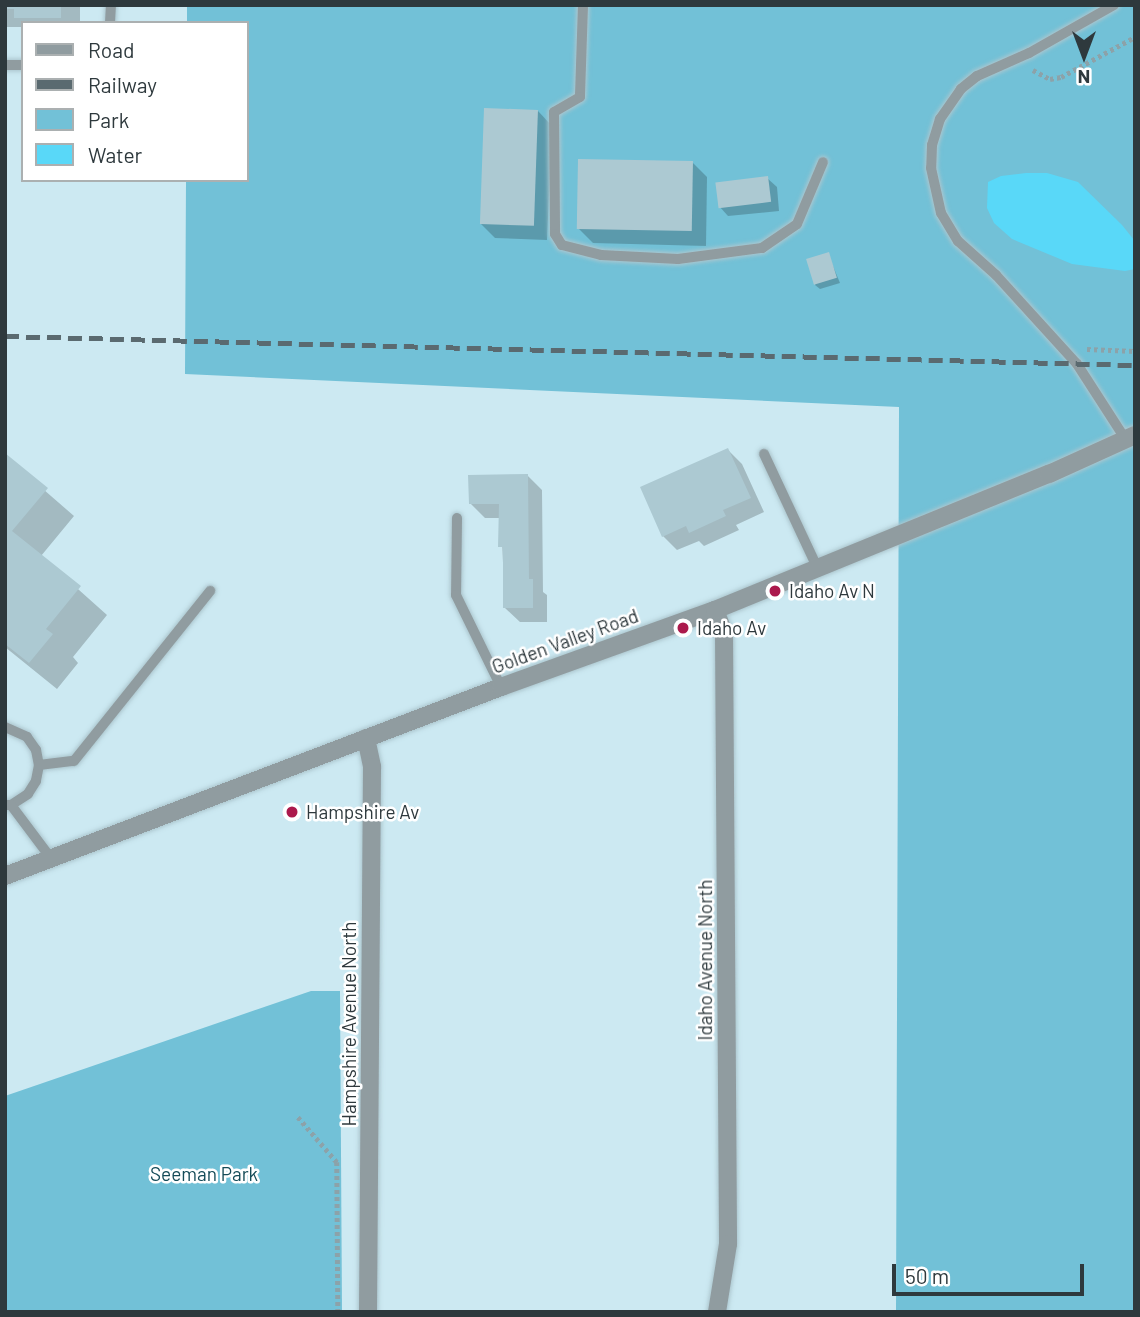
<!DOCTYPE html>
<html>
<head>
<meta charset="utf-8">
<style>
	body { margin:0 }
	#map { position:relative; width:1140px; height:1317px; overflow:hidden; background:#cce9f2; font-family:Barlow,sans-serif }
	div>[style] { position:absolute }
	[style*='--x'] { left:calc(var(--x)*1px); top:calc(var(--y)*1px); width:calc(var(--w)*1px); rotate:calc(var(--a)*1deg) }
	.green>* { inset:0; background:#72c1d7 }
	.water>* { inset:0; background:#59d8f8 }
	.shadow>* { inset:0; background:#0003 }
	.building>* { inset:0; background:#acc9d2; transform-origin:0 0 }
	.path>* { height:4.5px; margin-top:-2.25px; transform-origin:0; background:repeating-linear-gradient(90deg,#8ca2a9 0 3.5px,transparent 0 7px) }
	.roads { filter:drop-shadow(0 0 2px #acc6ce) drop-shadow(0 0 2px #acc6ce) }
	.service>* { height:10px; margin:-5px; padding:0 5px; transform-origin:5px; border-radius:5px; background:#909ca0 }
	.minor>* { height:18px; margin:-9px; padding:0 9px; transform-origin:9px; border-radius:9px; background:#909ca0 }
	.tertiary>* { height:18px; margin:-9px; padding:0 9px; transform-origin:9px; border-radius:9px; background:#909ca0 }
	.rail>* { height:5px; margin-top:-2.5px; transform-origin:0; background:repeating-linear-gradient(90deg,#5a6a70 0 14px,transparent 0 21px) }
	.dots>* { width:19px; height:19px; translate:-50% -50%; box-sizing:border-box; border:4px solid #fff; border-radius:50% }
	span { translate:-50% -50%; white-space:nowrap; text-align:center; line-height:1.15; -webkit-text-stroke:5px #fff; paint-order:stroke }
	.poi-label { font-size:19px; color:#2e393d }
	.left { translate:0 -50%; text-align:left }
	.street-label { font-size:19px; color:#2e393d }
	.park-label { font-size:19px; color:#144b58 }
	.frame { position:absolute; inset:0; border:7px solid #2e393d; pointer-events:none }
	.legend { position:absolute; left:21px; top:21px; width:228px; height:161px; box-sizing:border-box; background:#fff; border:2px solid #abb0b1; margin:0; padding:9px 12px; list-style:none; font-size:21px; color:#2e393d }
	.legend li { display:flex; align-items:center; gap:14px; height:35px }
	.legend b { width:35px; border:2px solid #abb0b1 }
	.north { position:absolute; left:1049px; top:21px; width:70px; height:70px; -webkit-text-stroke:5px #fff; paint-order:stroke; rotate:180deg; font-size:19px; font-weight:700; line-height:28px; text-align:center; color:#2e393d }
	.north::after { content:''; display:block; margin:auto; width:24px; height:32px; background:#2e393d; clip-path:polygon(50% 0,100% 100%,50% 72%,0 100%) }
	.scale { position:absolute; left:892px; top:1264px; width:192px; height:32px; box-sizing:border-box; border:4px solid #2e393d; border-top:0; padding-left:9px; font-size:21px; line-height:24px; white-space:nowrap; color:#2e393d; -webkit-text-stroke:5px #fff; paint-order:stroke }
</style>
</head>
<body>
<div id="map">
	<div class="green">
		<i style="clip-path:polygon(187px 5px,1135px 5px,1135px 1312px,896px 1312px,899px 407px,185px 374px,186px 180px,247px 180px,247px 23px,187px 23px)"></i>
		<i style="clip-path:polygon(311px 991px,340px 991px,342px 1312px,5px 1312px,5px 1096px)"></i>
	</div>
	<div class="water">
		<i style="clip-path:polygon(1026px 173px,1047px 173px,1078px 182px,1122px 225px,1134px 240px,1135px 269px,1125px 271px,1072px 264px,1012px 239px,994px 223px,987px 208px,988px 182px,1001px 176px)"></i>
	</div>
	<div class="shadow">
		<i style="clip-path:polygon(5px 5px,80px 5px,80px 23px,23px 23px,23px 27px,5px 27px)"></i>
		<i style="clip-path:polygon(538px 111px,552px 126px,547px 240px,495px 238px,481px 224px)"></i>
		<i style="clip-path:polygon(693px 163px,707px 177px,706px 246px,593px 243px,579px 229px)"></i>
		<i style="clip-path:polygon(767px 178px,777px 187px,779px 211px,728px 216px,719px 206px)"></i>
		<i style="clip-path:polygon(828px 254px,840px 283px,820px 289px,815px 285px)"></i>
		<i style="clip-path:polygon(728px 450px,742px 464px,764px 512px,736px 525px,739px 530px,704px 546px,699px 541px,677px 550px,663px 536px)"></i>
		<i style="clip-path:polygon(5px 456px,74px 516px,41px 556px,107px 615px,73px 657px,78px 663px,57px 689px,5px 647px)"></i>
		<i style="clip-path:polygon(527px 475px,542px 490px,543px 592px,547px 595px,547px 622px,520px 622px,505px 608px,501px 518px,485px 518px,470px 503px)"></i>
	</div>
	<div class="building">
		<i style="clip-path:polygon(5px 5px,61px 5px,61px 18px,14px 18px,14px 9px,5px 9px)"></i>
		<i style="left:484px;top:108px;width:54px;height:116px;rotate:2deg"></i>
		<i style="left:578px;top:159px;width:115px;height:70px;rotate:1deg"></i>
		<i style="left:768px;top:176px;width:26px;height:53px;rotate:83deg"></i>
		<i style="left:829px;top:252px;width:27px;height:24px;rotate:73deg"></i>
		<i style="clip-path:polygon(728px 448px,751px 498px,723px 510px,726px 516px,689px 533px,686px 526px,662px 537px,640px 487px)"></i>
		<i style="clip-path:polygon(5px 453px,48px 488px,12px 531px,81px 586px,46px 629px,53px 634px,29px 663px,5px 644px)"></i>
		<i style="clip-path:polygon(528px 474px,529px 579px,533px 579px,533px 608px,503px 608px,503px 547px,498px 547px,499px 504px,469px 504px,468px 475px)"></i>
	</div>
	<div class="path">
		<i style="--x:1033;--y:70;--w:19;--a:28"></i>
		<i style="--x:1050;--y:79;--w:11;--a:-10"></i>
		<i style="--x:1061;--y:77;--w:84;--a:-28.4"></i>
		<i style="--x:1087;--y:349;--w:48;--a:2.4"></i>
		<i style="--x:298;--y:1117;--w:60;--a:49.1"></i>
		<i style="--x:337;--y:1162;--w:150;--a:89.6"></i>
	</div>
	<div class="roads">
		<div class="service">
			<i style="--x:583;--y:5;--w:92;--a:91.9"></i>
			<i style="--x:580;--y:97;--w:30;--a:150"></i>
			<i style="--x:554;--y:112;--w:122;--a:89.5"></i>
			<i style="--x:555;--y:234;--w:13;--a:58"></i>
			<i style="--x:562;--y:245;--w:40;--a:14.4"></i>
			<i style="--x:601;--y:255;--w:77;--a:3"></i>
			<i style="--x:678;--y:259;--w:85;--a:-7.5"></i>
			<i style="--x:762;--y:248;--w:42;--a:-34.4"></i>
			<i style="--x:797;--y:224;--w:67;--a:-67.2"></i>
			<i style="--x:1114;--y:5;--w:98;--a:150.5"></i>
			<i style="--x:1029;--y:53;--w:57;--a:156.1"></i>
			<i style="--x:977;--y:76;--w:21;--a:141"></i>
			<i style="--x:961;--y:89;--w:37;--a:125"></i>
			<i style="--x:940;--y:119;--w:27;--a:107"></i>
			<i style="--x:932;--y:145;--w:23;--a:92"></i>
			<i style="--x:931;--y:168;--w:46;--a:77.5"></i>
			<i style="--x:941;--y:213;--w:33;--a:59"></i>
			<i style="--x:958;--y:241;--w:51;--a:41.8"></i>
			<i style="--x:996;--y:275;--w:120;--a:47.7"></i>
			<i style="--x:1077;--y:364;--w:90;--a:57.2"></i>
			<i style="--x:110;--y:23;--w:18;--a:-87"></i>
			<i style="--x:5;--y:65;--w:18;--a:0"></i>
			<i style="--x:764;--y:454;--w:125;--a:64.9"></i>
			<i style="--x:457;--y:518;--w:77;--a:90.7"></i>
			<i style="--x:456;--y:595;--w:102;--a:63.9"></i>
			<i style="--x:5;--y:727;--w:24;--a:24"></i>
			<i style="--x:27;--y:737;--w:16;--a:55"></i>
			<i style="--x:36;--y:750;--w:15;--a:79"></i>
			<i style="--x:39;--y:765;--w:16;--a:101"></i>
			<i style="--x:36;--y:781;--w:15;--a:122"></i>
			<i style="--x:28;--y:794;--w:20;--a:147"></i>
			<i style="--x:11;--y:805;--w:6;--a:180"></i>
			<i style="--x:39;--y:765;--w:35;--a:-7"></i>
			<i style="--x:74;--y:761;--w:218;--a:-51.3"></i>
			<i style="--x:11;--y:805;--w:65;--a:53.1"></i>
		</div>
		<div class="minor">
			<i style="--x:715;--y:610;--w:25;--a:69"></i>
			<i style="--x:724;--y:633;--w:611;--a:89.62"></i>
			<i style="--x:728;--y:1244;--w:69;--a:99.2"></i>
			<i style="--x:366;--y:738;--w:30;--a:78"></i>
			<i style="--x:372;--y:767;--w:545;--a:90.42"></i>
		</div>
		<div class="tertiary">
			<i style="--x:5;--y:876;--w:531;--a:-20.86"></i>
			<i style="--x:501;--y:687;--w:227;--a:-19.8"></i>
			<i style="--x:715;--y:610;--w:361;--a:-22.2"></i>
			<i style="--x:1049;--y:474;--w:94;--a:-24.4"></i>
		</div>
	</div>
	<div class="rail">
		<i style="--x:5;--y:336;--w:1130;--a:1.47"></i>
	</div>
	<div class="dots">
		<i style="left:775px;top:591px;background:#ab194c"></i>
		<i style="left:683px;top:628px;background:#ab194c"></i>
		<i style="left:292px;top:812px;background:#ab194c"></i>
	</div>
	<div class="poi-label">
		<span class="left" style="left:789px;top:591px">Idaho Av N</span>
		<span class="left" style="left:697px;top:628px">Idaho Av</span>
		<span class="left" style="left:306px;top:812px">Hampshire Av</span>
	</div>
	<div class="street-label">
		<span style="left:565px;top:641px;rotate:-20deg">Golden Valley Road</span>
		<span style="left:705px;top:960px;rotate:-90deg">Idaho Avenue North</span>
		<span style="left:349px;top:1024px;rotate:-90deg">Hampshire Avenue North</span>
	</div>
	<div class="park-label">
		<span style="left:204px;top:1174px">Seeman Park</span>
	</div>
	<div class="frame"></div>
	<ul class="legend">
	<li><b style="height:9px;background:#909ca0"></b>Road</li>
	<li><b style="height:9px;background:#5a6a70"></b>Railway</li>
	<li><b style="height:19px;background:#72c1d7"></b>Park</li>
	<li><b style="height:19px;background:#59d8f8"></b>Water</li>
	</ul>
	<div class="north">N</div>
	<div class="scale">50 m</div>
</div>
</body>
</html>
